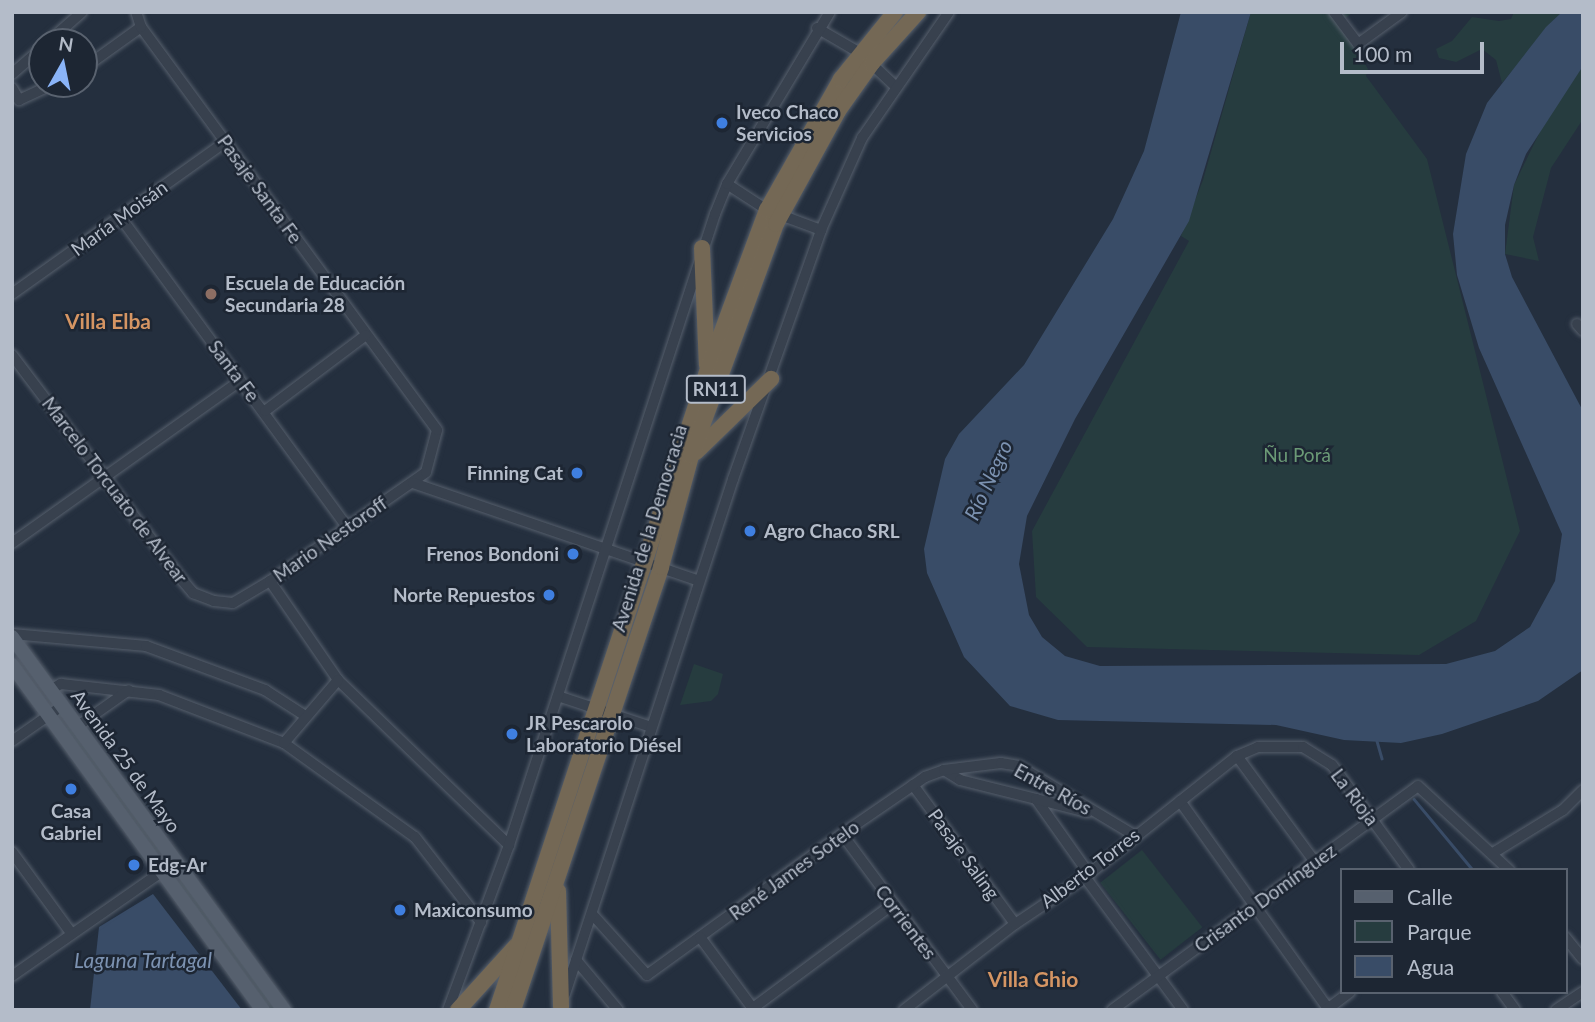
<!DOCTYPE html>
<html>
<head>
<meta charset="utf-8">
<style>
	body { margin:0 }
	#map { position:relative; width:1595px; height:1022px; overflow:hidden; background:#242f3e; font-family:Lato,sans-serif }
	div>[style] { position:absolute }
	[style*='--x'] { left:calc(var(--x)*1px); top:calc(var(--y)*1px); width:calc(var(--w)*1px); rotate:calc(var(--a)*1deg) }
	.green>* { inset:0; background:#263c3f; transform-origin:0 0 }
	.water>* { inset:0; background:#394c67 }
	.stream>* { height:2.5px; margin:-1.25px; padding:0 1.25px; transform-origin:1.25px; border-radius:1.25px; background:#394c67 }
	.roads { filter:drop-shadow(0 0 2px #565f6c) drop-shadow(0 0 2px #565f6c) }
	.minor>* { height:10px; margin:-5px; padding:0 5px; transform-origin:5px; border-radius:5px; background:#38414e }
	.major>* { height:14px; margin:-7px; padding:0 7px; transform-origin:7px; border-radius:7px; background:#56606e }
	.highway>* { height:16px; margin:-8px; padding:0 8px; transform-origin:8px; border-radius:8px; background:#746855 }
	.dots>* { width:19px; height:19px; translate:-50% -50%; box-sizing:border-box; border:4px solid #1d2633; border-radius:50% }
	span { translate:-50% -50%; white-space:nowrap; text-align:center; line-height:1.15; -webkit-text-stroke:5px #1d2633; paint-order:stroke }
	.shield-label span { padding:2px 5px; background:#1d2633; border:2px solid; border-radius:5px; -webkit-text-stroke-width:0 }
	.shield-label { font-size:18px; color:#b4bcc9; font-weight:700 }
	.poi-label { font-size:19px; color:#b4bcc9; font-weight:700 }
	.left { translate:0 -50%; text-align:left }
	.right { translate:-100% -50%; text-align:right }
	.street-label { font-size:19px; color:#b4bcc9 }
	.park-label { font-size:19px; color:#6b9a76 }
	.neighbourhood-label { font-size:21px; color:#d59563; font-weight:700 }
	.water-label { font-size:21px; color:#7c92b1; font-style:italic }
	.frame { position:absolute; inset:0; border:14px solid #b4bcc9; pointer-events:none }
	.legend { position:absolute; left:1340px; top:868px; width:228px; height:126px; box-sizing:border-box; background:#1d2633; border:2px solid #59626f; margin:0; padding:9px 12px; list-style:none; font-size:21px; color:#b4bcc9 }
	.legend li { display:flex; align-items:center; gap:14px; height:35px }
	.legend b { width:35px; border:2px solid #59626f }
	.north { position:absolute; left:28px; top:28px; width:70px; height:70px; box-sizing:border-box; background:#1d2633; border:2px solid #59626f; border-radius:50%; rotate:9deg; font-size:19px; font-weight:700; line-height:28px; text-align:center; color:#b4bcc9 }
	.north::after { content:''; display:block; margin:auto; width:24px; height:32px; background:#8ab4f8; clip-path:polygon(50% 0,100% 100%,50% 72%,0 100%) }
	.scale { position:absolute; left:1340px; top:42px; width:144px; height:32px; box-sizing:border-box; border:4px solid #b4bcc9; border-top:0; padding-left:9px; font-size:21px; line-height:24px; white-space:nowrap; color:#b4bcc9; -webkit-text-stroke:5px #1d2633; paint-order:stroke }
</style>
</head>
<body>
<div id="map">
	<div class="green">
		<i style="clip-path:polygon(1251px 12px,1353px 12px,1337px 25px,1353px 43px,1368px 69px,1366px 76px,1427px 159px,1520px 531px,1476px 621px,1419px 655px,1087px 647px,1036px 597px,1032px 531px,1189px 241px,1181px 236px,1203px 180px)"></i>
		<i style="clip-path:polygon(1514px 12px,1562px 12px,1502px 83px,1496px 60px,1482px 49px,1456px 62px,1439px 58px,1436px 49px,1452px 41px,1472px 17px,1499px 21px,1511px 19px)"></i>
		<i style="clip-path:polygon(1583px 66px,1583px 119px,1551px 168px,1533px 237px,1539px 261px,1505px 254px,1514px 185px,1552px 107px)"></i>
		<i style="clip-path:polygon(694px 664px,723px 674px,718px 694px,711px 701px,680px 705px)"></i>
		<i style="left:70px;top:725px;width:155px;height:6px;rotate:54deg"></i>
		<i style="left:1142px;top:850px;width:98px;height:53px;rotate:52deg"></i>
		<i style="clip-path:polygon(181px 879px,277px 1010px,272px 1010px,178px 883px)"></i>
	</div>
	<div class="water">
		<i style="clip-path:polygon(1181px 12px,1251px 12px,1189px 221px,1075px 419px,1027px 516px,1019px 564px,1029px 615px,1042px 637px,1065px 656px,1100px 666px,1446px 664px,1495px 651px,1530px 627px,1555px 581px,1562px 534px,1479px 348px,1457px 275px,1453px 234px,1466px 154px,1487px 103px,1546px 27px,1562px 12px,1583px 12px,1583px 66px,1526px 154px,1514px 185px,1505px 225px,1505px 254px,1512px 277px,1583px 411px,1583px 670px,1538px 701px,1442px 734px,1401px 743px,1344px 740px,1276px 725px,1058px 720px,1010px 706px,964px 657px,927px 573px,924px 549px,945px 459px,959px 434px,1024px 365px,1113px 219px,1144px 151px)"></i>
		<i style="clip-path:polygon(153px 894px,242px 1010px,90px 1010px,99px 927px)"></i>
	</div>
	<div class="stream">
		<i style="--x:1377;--y:741;--w:18;--a:74"></i>
		<i style="--x:1414;--y:799;--w:92;--a:50.3"></i>
	</div>
	<div class="roads">
		<div class="minor">
			<i style="--x:1334;--y:12;--w:40;--a:53"></i>
			<i style="--x:1358;--y:44;--w:54;--a:-36"></i>
			<i style="--x:817;--y:28;--w:50;--a:30.2"></i>
			<i style="--x:860;--y:53;--w:48;--a:43.3"></i>
			<i style="--x:48;--y:42;--w:45;--a:-41.4"></i>
			<i style="--x:84;--y:68;--w:70;--a:-35.7"></i>
			<i style="--x:12;--y:74;--w:40;--a:-41"></i>
			<i style="--x:12;--y:88;--w:14;--a:60"></i>
			<i style="--x:19;--y:100;--w:38;--a:-25"></i>
			<i style="--x:727;--y:184;--w:48;--a:33"></i>
			<i style="--x:767;--y:210;--w:58;--a:20.3"></i>
			<i style="--x:121;--y:218;--w:381;--a:53.8"></i>
			<i style="--x:12;--y:294;--w:262;--a:-35.5"></i>
			<i style="--x:1577;--y:324;--w:9;--a:49"></i>
			<i style="--x:12;--y:355;--w:283;--a:52.9"></i>
			<i style="--x:183;--y:581;--w:16;--a:50"></i>
			<i style="--x:193;--y:593;--w:22;--a:21"></i>
			<i style="--x:214;--y:601;--w:19;--a:6"></i>
			<i style="--x:233;--y:603;--w:43;--a:-30.7"></i>
			<i style="--x:270;--y:581;--w:190;--a:-34.9"></i>
			<i style="--x:426;--y:472;--w:43;--a:-75.3"></i>
			<i style="--x:437;--y:430;--w:500;--a:-126.3"></i>
			<i style="--x:141;--y:27;--w:16;--a:-108"></i>
			<i style="--x:265;--y:411;--w:126;--a:-37"></i>
			<i style="--x:413;--y:483;--w:302;--a:18.9"></i>
			<i style="--x:12;--y:543;--w:280;--a:-35.4"></i>
			<i style="--x:270;--y:581;--w:120;--a:55.5"></i>
			<i style="--x:338;--y:680;--w:238;--a:44"></i>
			<i style="--x:12;--y:634;--w:135;--a:5.1"></i>
			<i style="--x:146;--y:646;--w:127;--a:20.3"></i>
			<i style="--x:265;--y:690;--w:46;--a:32.7"></i>
			<i style="--x:50;--y:690;--w:13;--a:-29"></i>
			<i style="--x:61;--y:684;--w:99;--a:6.4"></i>
			<i style="--x:159;--y:695;--w:134;--a:21"></i>
			<i style="--x:284;--y:743;--w:161;--a:35.7"></i>
			<i style="--x:415;--y:837;--w:108;--a:52.2"></i>
			<i style="--x:558;--y:696;--w:98;--a:18.4"></i>
			<i style="--x:78;--y:726;--w:62;--a:-35.2"></i>
			<i style="--x:12;--y:741;--w:61;--a:-35"></i>
			<i style="--x:284;--y:743;--w:83;--a:-49.4"></i>
			<i style="--x:1237;--y:756;--w:132;--a:53.7"></i>
			<i style="--x:944;--y:770;--w:19;--a:32"></i>
			<i style="--x:960;--y:780;--w:78;--a:14"></i>
			<i style="--x:1036;--y:799;--w:88;--a:54.7"></i>
			<i style="--x:913;--y:785;--w:172;--a:53.7"></i>
			<i style="--x:1036;--y:799;--w:53;--a:14.3"></i>
			<i style="--x:1180;--y:801;--w:257;--a:54.5"></i>
			<i style="--x:842;--y:834;--w:219;--a:53.5"></i>
			<i style="--x:12;--y:852;--w:100;--a:53.9"></i>
			<i style="--x:1493;--y:853;--w:82;--a:-31.6"></i>
			<i style="--x:1563;--y:810;--w:28;--a:-45"></i>
			<i style="--x:1085;--y:877;--w:165;--a:53.6"></i>
			<i style="--x:592;--y:914;--w:82;--a:48"></i>
			<i style="--x:647;--y:975;--w:241;--a:-35.9"></i>
			<i style="--x:842;--y:834;--w:101;--a:-34.5"></i>
			<i style="--x:925;--y:777;--w:20;--a:-20"></i>
			<i style="--x:944;--y:770;--w:57;--a:-7"></i>
			<i style="--x:1001;--y:763;--w:18;--a:9"></i>
			<i style="--x:1019;--y:766;--w:134;--a:31"></i>
			<i style="--x:700;--y:937;--w:91;--a:53.5"></i>
			<i style="--x:1565;--y:937;--w:28;--a:51"></i>
			<i style="--x:576;--y:960;--w:65;--a:50"></i>
			<i style="--x:12;--y:976;--w:190;--a:-34.9"></i>
			<i style="--x:1502;--y:992;--w:22;--a:54"></i>
			<i style="--x:565;--y:994;--w:542;--a:-71.93"></i>
			<i style="--x:733;--y:479;--w:264;--a:-70.5"></i>
			<i style="--x:821;--y:230;--w:101;--a:-66"></i>
			<i style="--x:862;--y:138;--w:153;--a:-55.4"></i>
			<i style="--x:753;--y:1008;--w:174;--a:-36.6"></i>
			<i style="--x:448;--y:1010;--w:176;--a:-69.7"></i>
			<i style="--x:509;--y:845;--w:664;--a:-71.92"></i>
			<i style="--x:715;--y:214;--w:32;--a:-68"></i>
			<i style="--x:727;--y:184;--w:200;--a:-59.1"></i>
			<i style="--x:904;--y:1010;--w:140;--a:-37.8"></i>
			<i style="--x:1015;--y:924;--w:84;--a:-33.9"></i>
			<i style="--x:1085;--y:877;--w:194;--a:-38.5"></i>
			<i style="--x:1237;--y:756;--w:23;--a:-23"></i>
			<i style="--x:1258;--y:747;--w:45;--a:0"></i>
			<i style="--x:1303;--y:747;--w:34;--a:32"></i>
			<i style="--x:1332;--y:765;--w:130;--a:53.7"></i>
			<i style="--x:1112;--y:1010;--w:379;--a:-36.2"></i>
			<i style="--x:1418;--y:786;--w:124;--a:42.7"></i>
			<i style="--x:1326;--y:1010;--w:30;--a:-37"></i>
			<i style="--x:1556;--y:1010;--w:32;--a:-34"></i>
		</div>
		<div class="major">
			<i style="--x:12;--y:637;--w:462;--a:53.9"></i>
			<i style="--x:12;--y:665;--w:427;--a:54"></i>
		</div>
		<div class="highway">
			<i style="--x:702;--y:248;--w:117;--a:87.6"></i>
			<i style="--x:696;--y:452;--w:105;--a:-44.2"></i>
			<i style="--x:558;--y:891;--w:116;--a:88.5"></i>
			<i style="--x:458;--y:1010;--w:86;--a:-47.8"></i>
			<i style="--x:497;--y:1010;--w:672;--a:-71.78"></i>
			<i style="--x:707;--y:372;--w:173;--a:-69.7"></i>
			<i style="--x:767;--y:210;--w:150;--a:-60.5"></i>
			<i style="--x:841;--y:79;--w:86;--a:-51.1"></i>
			<i style="--x:513;--y:1010;--w:467;--a:-71.5"></i>
			<i style="--x:661;--y:567;--w:115;--a:-74.9"></i>
			<i style="--x:691;--y:456;--w:247;--a:-69.9"></i>
			<i style="--x:776;--y:224;--w:129;--a:-61.2"></i>
			<i style="--x:838;--y:111;--w:59;--a:-54.7"></i>
			<i style="--x:872;--y:63;--w:69;--a:-48"></i>
		</div>
	</div>
	<div class="dots">
		<i style="left:722px;top:123px;background:#3f7fe0"></i>
		<i style="left:211px;top:294px;background:#8d6e63"></i>
		<i style="left:577px;top:473px;background:#3f7fe0"></i>
		<i style="left:750px;top:531px;background:#3f7fe0"></i>
		<i style="left:573px;top:554px;background:#3f7fe0"></i>
		<i style="left:549px;top:595px;background:#3f7fe0"></i>
		<i style="left:512px;top:734px;background:#3f7fe0"></i>
		<i style="left:71px;top:789px;background:#3f7fe0"></i>
		<i style="left:134px;top:865px;background:#3f7fe0"></i>
		<i style="left:400px;top:910px;background:#3f7fe0"></i>
	</div>
	<div class="shield-label">
		<span style="left:716px;top:389px">RN11</span>
	</div>
	<div class="poi-label">
		<span class="left" style="left:736px;top:123px">Iveco Chaco<br>Servicios</span>
		<span class="left" style="left:225px;top:294px">Escuela de Educación<br>Secundaria 28</span>
		<span class="right" style="left:563px;top:473px">Finning Cat</span>
		<span class="left" style="left:764px;top:531px">Agro Chaco SRL</span>
		<span class="right" style="left:559px;top:554px">Frenos Bondoni</span>
		<span class="right" style="left:535px;top:595px">Norte Repuestos</span>
		<span class="left" style="left:526px;top:734px">JR Pescarolo<br>Laboratorio Diésel</span>
		<span style="left:71px;top:822px">Casa<br>Gabriel</span>
		<span class="left" style="left:148px;top:865px">Edg-Ar</span>
		<span class="left" style="left:414px;top:910px">Maxiconsumo</span>
	</div>
	<div class="street-label">
		<span style="left:260px;top:189px;rotate:54deg">Pasaje Santa Fe</span>
		<span style="left:119px;top:218px;rotate:-36deg">María Moisán</span>
		<span style="left:234px;top:371px;rotate:53deg">Santa Fe</span>
		<span style="left:115px;top:490px;rotate:53deg">Marcelo Torcuato de Alvear</span>
		<span style="left:649px;top:528px;rotate:-73deg">Avenida de la Democracia</span>
		<span style="left:330px;top:539px;rotate:-35deg">Mario Nestoroff</span>
		<span style="left:126px;top:761px;rotate:54deg">Avenida 25 de Mayo</span>
		<span style="left:1053px;top:789px;rotate:29deg">Entre Ríos</span>
		<span style="left:1355px;top:797px;rotate:53deg">La Rioja</span>
		<span style="left:964px;top:854px;rotate:54deg">Pasaje Saling</span>
		<span style="left:1090px;top:868px;rotate:-37deg">Alberto Torres</span>
		<span style="left:794px;top:870px;rotate:-36deg">René James Sotelo</span>
		<span style="left:1265px;top:898px;rotate:-36deg">Crisanto Domínguez</span>
		<span style="left:906px;top:922px;rotate:53deg">Corrientes</span>
	</div>
	<div class="park-label">
		<span style="left:1297px;top:455px">Ñu Porá</span>
	</div>
	<div class="neighbourhood-label">
		<span style="left:108px;top:321px">Villa Elba</span>
		<span style="left:1033px;top:979px">Villa Ghio</span>
	</div>
	<div class="water-label">
		<span style="left:988px;top:480px;rotate:-65deg">Río Negro</span>
		<span style="left:143px;top:960px">Laguna Tartagal</span>
	</div>
	<div class="frame"></div>
	<ul class="legend">
	<li><b style="height:9px;background:#56606e"></b>Calle</li>
	<li><b style="height:19px;background:#263c3f"></b>Parque</li>
	<li><b style="height:19px;background:#394c67"></b>Agua</li>
	</ul>
	<div class="north">N</div>
	<div class="scale">100 m</div>
</div>
</body>
</html>
